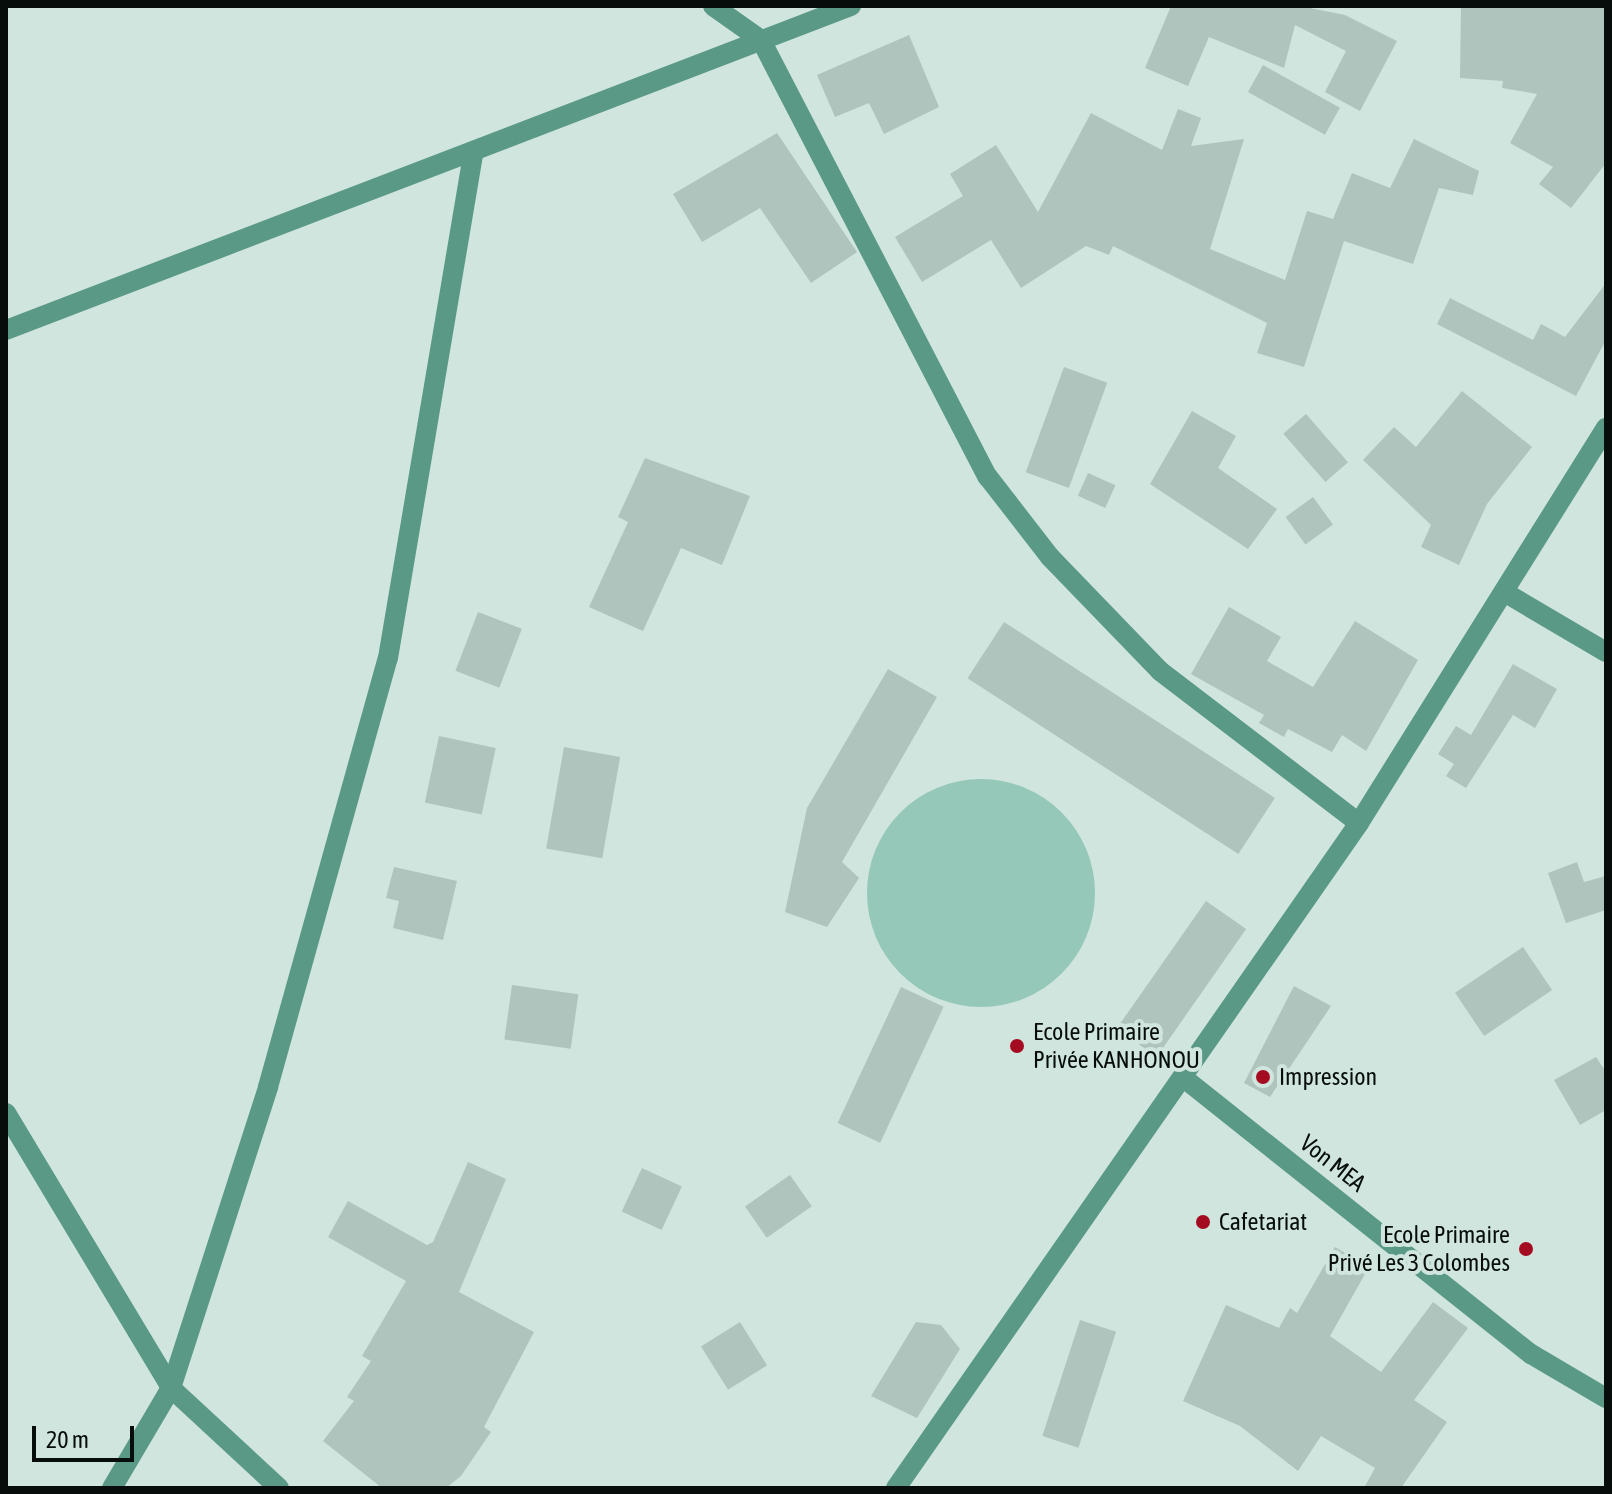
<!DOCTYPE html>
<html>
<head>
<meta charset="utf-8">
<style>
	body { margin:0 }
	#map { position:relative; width:1612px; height:1494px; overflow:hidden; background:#cfe5de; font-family:"Asap Condensed",sans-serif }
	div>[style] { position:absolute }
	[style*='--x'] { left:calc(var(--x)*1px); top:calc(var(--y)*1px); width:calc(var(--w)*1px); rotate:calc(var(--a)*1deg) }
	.green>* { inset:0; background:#95c8b8 }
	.round { border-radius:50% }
	.building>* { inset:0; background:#afc4bd; transform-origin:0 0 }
	.minor>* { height:20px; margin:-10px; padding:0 10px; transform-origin:10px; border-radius:10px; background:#5b9987 }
	.dots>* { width:22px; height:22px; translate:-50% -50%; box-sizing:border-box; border:4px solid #cfe5de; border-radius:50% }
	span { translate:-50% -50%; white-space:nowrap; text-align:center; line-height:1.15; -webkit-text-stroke:8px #cfe5de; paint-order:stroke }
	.poi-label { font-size:24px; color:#060d0b }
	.left { translate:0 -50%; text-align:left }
	.right { translate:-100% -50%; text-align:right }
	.street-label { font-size:24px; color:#060d0b }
	.frame { position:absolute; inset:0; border:8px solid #060d0b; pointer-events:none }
	.scale { position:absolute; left:32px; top:1426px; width:102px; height:36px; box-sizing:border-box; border:4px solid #060d0b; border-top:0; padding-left:10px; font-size:24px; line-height:28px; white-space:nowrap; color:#060d0b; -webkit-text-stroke:6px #cfe5de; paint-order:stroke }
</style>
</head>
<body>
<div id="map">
	<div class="green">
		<i class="round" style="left:867px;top:779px;width:228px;height:228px"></i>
	</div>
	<div class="building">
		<i style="clip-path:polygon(1171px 6px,1300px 6px,1345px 15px,1397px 41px,1360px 111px,1325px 92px,1346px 51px,1295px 25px,1284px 68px,1209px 37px,1188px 86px,1145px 68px)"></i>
		<i style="clip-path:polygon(1461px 6px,1606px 6px,1606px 163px,1571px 208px,1539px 184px,1553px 167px,1510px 143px,1537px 94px,1502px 88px,1503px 81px,1460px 78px)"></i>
		<i style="clip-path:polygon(909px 35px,939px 107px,884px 134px,869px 103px,835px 117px,817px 75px)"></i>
		<i style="left:1263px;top:65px;width:88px;height:31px;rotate:29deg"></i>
		<i style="clip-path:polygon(1178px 109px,1201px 118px,1191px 146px,1244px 139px,1210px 249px,1285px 280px,1307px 211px,1333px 219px,1352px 173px,1390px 188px,1414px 139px,1479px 171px,1473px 195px,1439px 188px,1413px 264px,1344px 241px,1304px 367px,1257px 353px,1267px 323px,1113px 246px,1109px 255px,1086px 246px,1021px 288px,991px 240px,922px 282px,895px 237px,963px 196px,950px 174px,996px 145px,1038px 212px,1091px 113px,1162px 150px)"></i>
		<i style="clip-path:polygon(777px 133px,857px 252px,811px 283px,760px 208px,702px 242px,673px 194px)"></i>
		<i style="clip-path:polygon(1606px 283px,1606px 340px,1576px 396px,1437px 324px,1450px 298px,1533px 340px,1541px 324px,1565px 337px)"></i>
		<i style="left:1064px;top:367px;width:46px;height:112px;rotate:20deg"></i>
		<i style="clip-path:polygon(1462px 391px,1532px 447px,1487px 504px,1459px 565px,1421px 547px,1431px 525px,1363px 460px,1394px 427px,1416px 447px)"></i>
		<i style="clip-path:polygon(1192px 411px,1236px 436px,1218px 468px,1277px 509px,1248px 549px,1150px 484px)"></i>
		<i style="left:1306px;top:414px;width:64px;height:30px;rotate:49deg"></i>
		<i style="clip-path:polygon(645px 458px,750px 496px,722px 565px,681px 548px,643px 631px,589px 607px,628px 522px,618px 517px)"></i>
		<i style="left:1088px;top:473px;width:30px;height:25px;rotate:24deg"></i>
		<i style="left:1313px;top:497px;width:34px;height:34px;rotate:54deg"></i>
		<i style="clip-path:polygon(1229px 607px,1281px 637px,1267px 661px,1313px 687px,1355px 621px,1418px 660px,1366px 751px,1342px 735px,1332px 752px,1288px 729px,1284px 737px,1259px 723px,1264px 715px,1191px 674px)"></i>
		<i style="left:478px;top:612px;width:47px;height:63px;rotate:21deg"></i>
		<i style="left:1004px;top:622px;width:323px;height:67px;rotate:33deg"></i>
		<i style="clip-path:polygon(1513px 664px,1557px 689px,1535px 728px,1513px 715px,1466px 788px,1446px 776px,1454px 764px,1438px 754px,1456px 726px,1471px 735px)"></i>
		<i style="clip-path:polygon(888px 669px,937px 697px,842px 862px,859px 878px,827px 927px,785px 912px,807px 808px)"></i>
		<i style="left:439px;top:736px;width:58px;height:68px;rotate:12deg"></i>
		<i style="left:564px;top:747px;width:57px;height:103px;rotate:10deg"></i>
		<i style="clip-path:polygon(1577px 862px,1584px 882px,1606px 876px,1606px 910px,1566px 923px,1548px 873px)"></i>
		<i style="clip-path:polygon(394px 867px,457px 881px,443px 940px,393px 928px,399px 901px,386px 898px)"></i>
		<i style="left:1206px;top:901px;width:49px;height:156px;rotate:35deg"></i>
		<i style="left:1523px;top:947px;width:52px;height:82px;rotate:56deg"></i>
		<i style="left:512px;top:985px;width:67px;height:55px;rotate:8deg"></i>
		<i style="clip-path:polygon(1294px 986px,1331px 1006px,1270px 1097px,1244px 1083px)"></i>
		<i style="left:901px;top:987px;width:47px;height:150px;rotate:25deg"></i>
		<i style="clip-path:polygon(1596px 1057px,1606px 1072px,1606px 1110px,1580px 1125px,1554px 1080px)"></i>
		<i style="clip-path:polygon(468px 1162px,506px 1179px,459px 1292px,534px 1332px,484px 1427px,491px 1432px,461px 1476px,446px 1488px,382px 1488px,323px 1441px,354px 1401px,347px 1397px,371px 1361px,362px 1356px,406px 1281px,328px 1237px,348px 1201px,427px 1245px,433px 1242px)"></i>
		<i style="left:642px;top:1168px;width:44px;height:48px;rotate:25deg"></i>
		<i style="left:790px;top:1175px;width:38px;height:55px;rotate:55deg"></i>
		<i style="clip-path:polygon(1335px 1247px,1369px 1267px,1330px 1336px,1381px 1372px,1433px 1302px,1468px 1328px,1414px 1400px,1447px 1422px,1401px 1488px,1364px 1488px,1375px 1468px,1321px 1436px,1298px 1471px,1240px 1426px,1183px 1401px,1226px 1305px,1279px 1328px,1290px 1308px,1297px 1313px)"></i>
		<i style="left:1080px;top:1320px;width:38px;height:122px;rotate:18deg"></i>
		<i style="left:740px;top:1322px;width:51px;height:46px;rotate:58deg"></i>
		<i style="clip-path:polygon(916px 1322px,941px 1325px,960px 1349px,917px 1418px,871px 1396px)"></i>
	</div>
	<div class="minor">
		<i style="--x:713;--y:6;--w:59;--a:35.3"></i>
		<i style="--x:761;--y:40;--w:492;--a:62.6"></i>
		<i style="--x:988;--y:477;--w:101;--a:52.2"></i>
		<i style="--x:1050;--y:557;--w:158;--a:46"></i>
		<i style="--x:1160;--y:671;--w:250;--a:37.4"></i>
		<i style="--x:6;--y:330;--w:905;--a:-20.98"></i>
		<i style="--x:1504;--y:592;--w:118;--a:30.5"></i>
		<i style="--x:1185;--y:1079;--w:442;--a:38.5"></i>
		<i style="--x:1531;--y:1354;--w:87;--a:30.4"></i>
		<i style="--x:6;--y:1113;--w:321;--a:59"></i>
		<i style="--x:171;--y:1388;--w:147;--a:42.8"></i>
		<i style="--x:112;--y:1488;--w:116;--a:-59.5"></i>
		<i style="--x:171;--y:1388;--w:316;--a:-72.1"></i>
		<i style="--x:268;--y:1087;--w:445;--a:-74.4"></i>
		<i style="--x:388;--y:658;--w:510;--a:-80.41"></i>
		<i style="--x:896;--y:1488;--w:810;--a:-55.15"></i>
		<i style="--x:1359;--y:823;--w:466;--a:-58"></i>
	</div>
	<div class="dots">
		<i style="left:1017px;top:1046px;background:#a50b20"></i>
		<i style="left:1263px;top:1077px;background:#a50b20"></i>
		<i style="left:1203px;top:1222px;background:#a50b20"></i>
		<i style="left:1526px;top:1249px;background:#a50b20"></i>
	</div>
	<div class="poi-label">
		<span class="left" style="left:1033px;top:1046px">Ecole Primaire<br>Privée KANHONOU</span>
		<span class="left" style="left:1279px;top:1077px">Impression</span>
		<span class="left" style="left:1219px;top:1222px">Cafetariat</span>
		<span class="right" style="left:1510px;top:1249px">Ecole Primaire<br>Privé Les 3 Colombes</span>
	</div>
	<div class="street-label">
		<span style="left:1333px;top:1163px;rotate:38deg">Von MEA</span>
	</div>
	<div class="frame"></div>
	<div class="scale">20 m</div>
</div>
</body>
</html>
